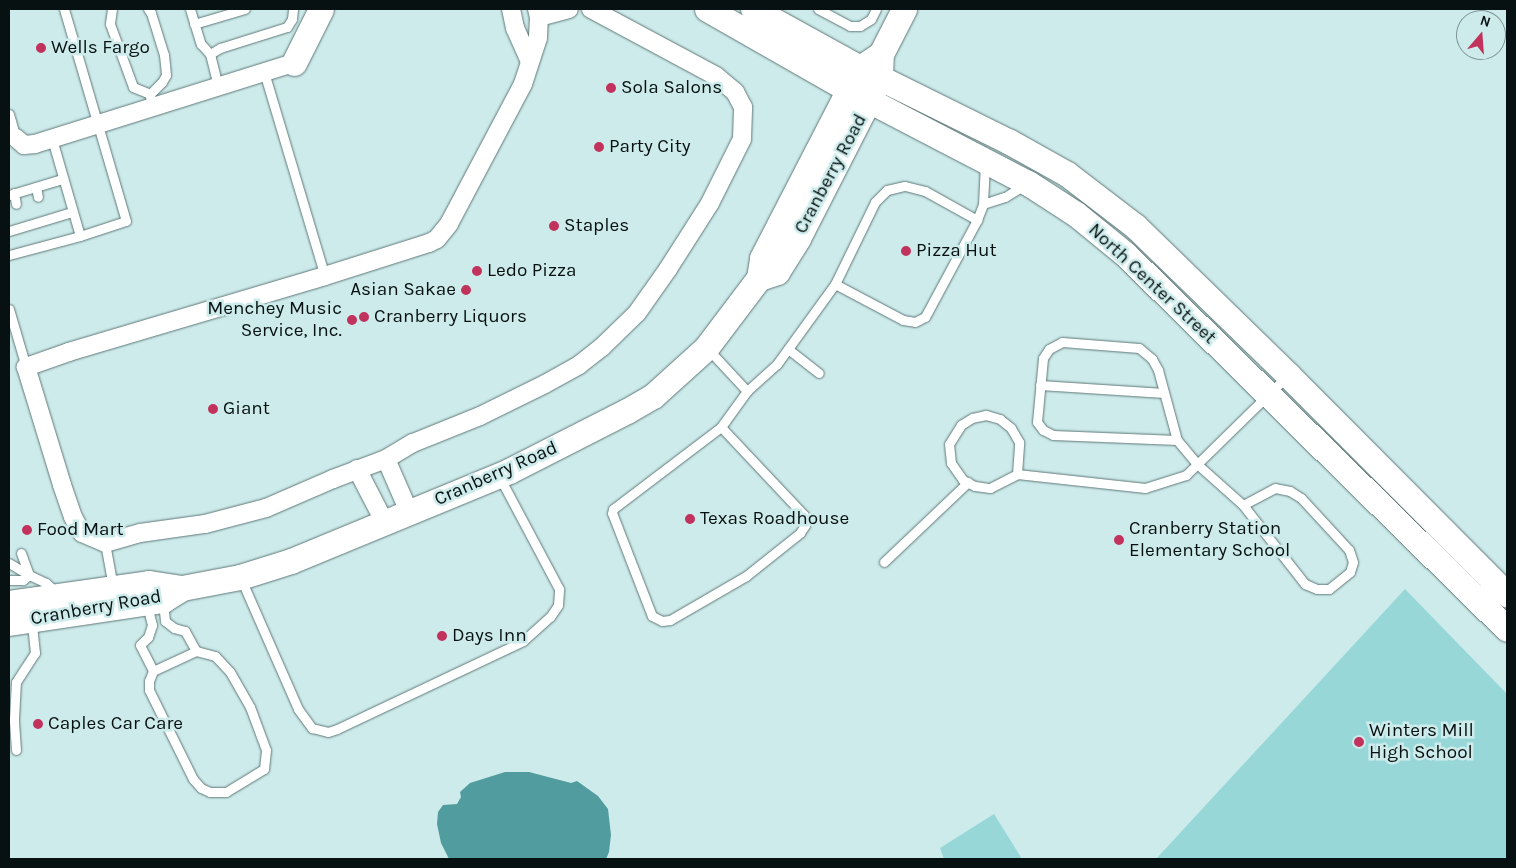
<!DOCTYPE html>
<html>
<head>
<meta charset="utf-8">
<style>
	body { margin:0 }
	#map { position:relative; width:1516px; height:868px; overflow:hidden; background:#ceebeb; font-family:Karla,sans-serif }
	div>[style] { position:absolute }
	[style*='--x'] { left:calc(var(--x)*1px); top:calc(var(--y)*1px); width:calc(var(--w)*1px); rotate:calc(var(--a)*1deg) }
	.green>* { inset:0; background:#97d7d8 }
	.water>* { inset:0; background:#519c9e }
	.roads { filter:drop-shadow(0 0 1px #5e7777) drop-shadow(0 0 1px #5e7777) }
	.lane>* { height:9px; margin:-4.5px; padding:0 4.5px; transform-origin:4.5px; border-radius:4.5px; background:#fff }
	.street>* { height:18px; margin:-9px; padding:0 9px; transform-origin:9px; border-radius:9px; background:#fff }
	.secondary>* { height:25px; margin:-12.5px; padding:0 12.5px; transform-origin:12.5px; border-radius:12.5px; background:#fff }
	.dots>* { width:14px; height:14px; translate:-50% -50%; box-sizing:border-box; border:2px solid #ceebeb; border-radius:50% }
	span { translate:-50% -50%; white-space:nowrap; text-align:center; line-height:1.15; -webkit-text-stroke:5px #ceebeb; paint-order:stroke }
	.poi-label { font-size:19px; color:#071111 }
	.left { translate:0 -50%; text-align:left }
	.right { translate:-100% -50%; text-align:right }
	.street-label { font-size:19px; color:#071111 }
	.frame { position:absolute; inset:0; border:10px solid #071111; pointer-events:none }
	.north { position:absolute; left:1456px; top:10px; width:50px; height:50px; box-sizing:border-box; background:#ceebeb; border:1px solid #7e9494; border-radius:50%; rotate:18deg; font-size:14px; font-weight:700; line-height:20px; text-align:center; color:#071111 }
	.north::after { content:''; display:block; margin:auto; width:18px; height:22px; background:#c1325d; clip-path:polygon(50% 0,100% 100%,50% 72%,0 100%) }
</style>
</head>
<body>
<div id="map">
	<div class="green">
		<i style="clip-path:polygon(1405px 589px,1507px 694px,1507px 856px,1504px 859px,1156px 859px)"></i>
		<i style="clip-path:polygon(994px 814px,1022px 859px,944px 859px,940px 848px)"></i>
	</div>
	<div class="water">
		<i style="clip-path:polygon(505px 772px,529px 772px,571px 783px,577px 781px,598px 796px,608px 809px,611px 835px,609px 852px,606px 859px,449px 859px,441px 843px,437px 824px,438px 812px,443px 805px,457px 804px,461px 797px,460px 792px,470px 783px)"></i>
	</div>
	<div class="roads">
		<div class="lane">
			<i style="--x:112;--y:9;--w:15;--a:98"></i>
			<i style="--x:110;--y:24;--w:67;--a:69.9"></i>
			<i style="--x:133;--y:87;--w:18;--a:22"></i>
			<i style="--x:148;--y:9;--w:5;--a:53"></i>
			<i style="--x:151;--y:13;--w:44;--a:72.8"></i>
			<i style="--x:164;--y:55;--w:20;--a:84"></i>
			<i style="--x:166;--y:75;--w:8;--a:120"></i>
			<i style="--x:162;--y:82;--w:17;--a:135"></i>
			<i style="--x:150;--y:94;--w:14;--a:86"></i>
			<i style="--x:190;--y:9;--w:37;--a:73"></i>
			<i style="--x:201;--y:44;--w:13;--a:48"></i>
			<i style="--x:210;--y:54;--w:34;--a:76"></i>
			<i style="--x:818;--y:9;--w:36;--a:28"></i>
			<i style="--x:850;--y:26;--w:10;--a:0"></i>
			<i style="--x:860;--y:26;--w:13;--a:-32"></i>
			<i style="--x:871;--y:19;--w:11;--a:-63"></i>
			<i style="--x:194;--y:24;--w:53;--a:-16.4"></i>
			<i style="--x:210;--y:54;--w:12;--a:-31"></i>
			<i style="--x:220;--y:48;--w:70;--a:-17.4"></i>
			<i style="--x:287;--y:27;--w:9;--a:-58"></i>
			<i style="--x:292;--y:19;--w:10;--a:-84"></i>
			<i style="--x:264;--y:72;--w:213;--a:73.4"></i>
			<i style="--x:9;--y:114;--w:25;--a:74"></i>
			<i style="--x:52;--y:139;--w:101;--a:73.9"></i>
			<i style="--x:985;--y:163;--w:41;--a:92.8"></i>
			<i style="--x:983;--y:204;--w:23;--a:-18"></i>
			<i style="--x:1005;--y:197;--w:22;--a:-32"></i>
			<i style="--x:36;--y:187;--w:10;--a:79"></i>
			<i style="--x:14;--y:193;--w:11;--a:80"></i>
			<i style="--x:9;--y:195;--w:55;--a:-16.8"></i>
			<i style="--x:9;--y:231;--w:66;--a:-16.8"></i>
			<i style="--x:9;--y:255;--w:73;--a:-15"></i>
			<i style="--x:80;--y:236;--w:48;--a:-18.1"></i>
			<i style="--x:126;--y:221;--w:221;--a:-106.3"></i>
			<i style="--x:835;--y:284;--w:91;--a:-64"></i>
			<i style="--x:875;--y:202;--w:17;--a:-45"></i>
			<i style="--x:887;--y:190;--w:18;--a:-13"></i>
			<i style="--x:905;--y:186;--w:21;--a:14"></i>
			<i style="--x:925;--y:191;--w:60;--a:29.1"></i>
			<i style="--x:9;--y:309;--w:60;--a:73.7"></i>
			<i style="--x:707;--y:348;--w:59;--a:47.1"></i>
			<i style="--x:788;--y:349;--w:39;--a:38"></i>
			<i style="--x:1040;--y:385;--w:124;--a:3.7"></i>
			<i style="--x:721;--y:427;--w:121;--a:46.7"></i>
			<i style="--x:804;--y:515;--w:10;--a:84"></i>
			<i style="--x:805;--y:525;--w:9;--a:122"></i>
			<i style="--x:800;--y:533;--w:69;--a:141.5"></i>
			<i style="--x:746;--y:576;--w:88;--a:149.9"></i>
			<i style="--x:670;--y:620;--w:8;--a:173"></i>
			<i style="--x:662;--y:621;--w:11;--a:-153"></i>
			<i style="--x:652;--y:616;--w:110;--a:-111.2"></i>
			<i style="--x:612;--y:513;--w:4;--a:-76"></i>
			<i style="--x:613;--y:509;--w:136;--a:-37.2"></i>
			<i style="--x:721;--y:427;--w:44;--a:-54.2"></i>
			<i style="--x:747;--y:391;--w:40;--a:-42"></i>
			<i style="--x:777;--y:364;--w:99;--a:-54.1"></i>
			<i style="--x:835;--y:284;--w:77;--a:27.9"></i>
			<i style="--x:903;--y:320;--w:12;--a:9"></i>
			<i style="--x:915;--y:322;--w:11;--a:-27"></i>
			<i style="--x:925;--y:317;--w:110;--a:-61.8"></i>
			<i style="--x:977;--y:220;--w:17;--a:-69"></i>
			<i style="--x:1177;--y:440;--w:124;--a:-177.7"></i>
			<i style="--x:1053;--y:435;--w:11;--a:-153"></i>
			<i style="--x:1043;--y:430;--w:10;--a:-127"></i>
			<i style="--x:1037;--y:422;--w:64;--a:-84.6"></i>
			<i style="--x:1043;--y:358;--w:11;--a:-56"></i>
			<i style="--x:1049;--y:349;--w:15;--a:-28"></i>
			<i style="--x:1062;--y:342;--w:77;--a:4.5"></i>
			<i style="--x:1139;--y:348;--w:17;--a:40"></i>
			<i style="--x:1152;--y:359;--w:13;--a:61"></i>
			<i style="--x:1158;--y:370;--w:73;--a:74.8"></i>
			<i style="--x:1177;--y:440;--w:31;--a:50"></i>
			<i style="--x:1197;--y:464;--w:62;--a:41.7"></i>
			<i style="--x:1243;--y:505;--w:100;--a:51.9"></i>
			<i style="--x:1305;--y:584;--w:13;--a:23"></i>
			<i style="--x:1317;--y:589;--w:12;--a:0"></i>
			<i style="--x:1329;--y:589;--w:27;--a:-39"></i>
			<i style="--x:1350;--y:572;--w:10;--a:-73"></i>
			<i style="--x:1353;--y:562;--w:13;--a:-108"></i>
			<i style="--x:1349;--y:550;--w:71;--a:-132.7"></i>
			<i style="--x:1301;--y:498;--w:13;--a:-148"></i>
			<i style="--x:1290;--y:491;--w:15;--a:-169"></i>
			<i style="--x:1275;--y:488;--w:36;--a:152"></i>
			<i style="--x:1017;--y:474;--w:32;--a:-86"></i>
			<i style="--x:1019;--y:442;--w:16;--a:-120"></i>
			<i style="--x:1011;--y:428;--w:14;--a:-141"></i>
			<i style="--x:1000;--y:419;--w:15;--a:-164"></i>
			<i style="--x:986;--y:415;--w:14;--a:168"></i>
			<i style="--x:972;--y:418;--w:13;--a:148"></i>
			<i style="--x:961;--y:425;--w:22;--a:122"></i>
			<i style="--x:949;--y:444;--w:19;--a:84"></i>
			<i style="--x:951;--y:463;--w:21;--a:55"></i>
			<i style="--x:963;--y:480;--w:13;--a:27"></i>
			<i style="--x:975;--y:486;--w:15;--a:8"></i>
			<i style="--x:990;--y:488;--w:30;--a:-27"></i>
			<i style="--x:1017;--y:474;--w:129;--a:6.2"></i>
			<i style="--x:1145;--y:488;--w:43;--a:-17.6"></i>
			<i style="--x:1186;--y:475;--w:141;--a:-44.4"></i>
			<i style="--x:105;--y:543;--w:45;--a:79.7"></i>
			<i style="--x:21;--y:553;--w:23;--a:70"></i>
			<i style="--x:29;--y:575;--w:19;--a:25"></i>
			<i style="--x:46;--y:583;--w:13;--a:42"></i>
			<i style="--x:884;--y:562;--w:116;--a:-43.6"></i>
			<i style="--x:9;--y:563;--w:23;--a:31"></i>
			<i style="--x:29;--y:575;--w:8;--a:140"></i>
			<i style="--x:23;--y:580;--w:14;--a:180"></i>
			<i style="--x:241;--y:579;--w:142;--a:66.3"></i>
			<i style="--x:298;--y:709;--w:24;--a:54"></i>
			<i style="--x:312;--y:728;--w:16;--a:14"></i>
			<i style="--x:328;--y:732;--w:9;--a:-18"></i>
			<i style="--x:337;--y:729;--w:206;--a:-25.3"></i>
			<i style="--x:523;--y:641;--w:36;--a:-42"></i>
			<i style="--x:550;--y:617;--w:14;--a:-56"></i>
			<i style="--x:558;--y:605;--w:16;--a:-86"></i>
			<i style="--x:559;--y:589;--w:128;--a:-118"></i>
			<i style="--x:147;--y:605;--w:21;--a:76"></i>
			<i style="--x:152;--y:625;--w:13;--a:108"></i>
			<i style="--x:148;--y:637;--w:11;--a:135"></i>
			<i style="--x:140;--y:645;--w:29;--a:63"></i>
			<i style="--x:153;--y:671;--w:47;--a:-24.9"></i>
			<i style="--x:196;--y:651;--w:23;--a:-119"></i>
			<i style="--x:185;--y:631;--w:11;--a:-165"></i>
			<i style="--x:174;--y:628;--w:11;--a:-142"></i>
			<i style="--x:165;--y:621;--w:20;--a:-96"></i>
			<i style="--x:153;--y:671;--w:11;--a:112"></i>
			<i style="--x:149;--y:681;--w:9;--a:90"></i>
			<i style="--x:149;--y:690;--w:99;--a:63.7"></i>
			<i style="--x:193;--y:779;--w:12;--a:48"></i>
			<i style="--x:201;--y:788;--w:10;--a:24"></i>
			<i style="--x:210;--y:792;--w:16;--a:0"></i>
			<i style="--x:226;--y:792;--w:44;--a:-31.2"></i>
			<i style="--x:264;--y:769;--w:19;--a:-84"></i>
			<i style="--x:266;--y:750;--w:46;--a:-110.4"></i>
			<i style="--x:250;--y:707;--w:40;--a:-119.7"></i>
			<i style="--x:230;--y:672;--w:22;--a:-133"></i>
			<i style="--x:215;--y:656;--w:20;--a:-165"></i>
			<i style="--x:16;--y:750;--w:31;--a:-94"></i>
			<i style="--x:14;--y:719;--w:37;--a:-87"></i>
			<i style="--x:16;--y:682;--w:35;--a:-57"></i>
			<i style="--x:35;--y:653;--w:31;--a:-96"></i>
		</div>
		<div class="street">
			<i style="--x:511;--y:9;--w:19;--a:78"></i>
			<i style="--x:515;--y:28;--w:36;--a:66"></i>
			<i style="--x:537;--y:9;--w:8;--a:76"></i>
			<i style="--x:539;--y:17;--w:21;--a:93"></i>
			<i style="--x:538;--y:38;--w:48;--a:108.1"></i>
			<i style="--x:523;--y:84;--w:158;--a:117.9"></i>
			<i style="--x:449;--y:224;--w:19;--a:129"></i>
			<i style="--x:437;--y:239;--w:9;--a:153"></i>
			<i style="--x:429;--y:243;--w:109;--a:162.4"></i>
			<i style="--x:325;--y:276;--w:267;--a:163.5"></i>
			<i style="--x:69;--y:352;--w:46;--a:160.8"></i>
			<i style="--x:26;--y:367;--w:123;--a:73"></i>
			<i style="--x:62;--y:485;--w:34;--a:71"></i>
			<i style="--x:73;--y:517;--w:18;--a:61"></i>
			<i style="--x:82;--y:533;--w:25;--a:23"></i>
			<i style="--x:105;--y:543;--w:36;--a:-16"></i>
			<i style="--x:140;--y:533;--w:66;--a:-7.9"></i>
			<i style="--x:205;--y:524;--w:63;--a:-14.7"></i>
			<i style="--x:266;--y:508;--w:73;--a:-23.4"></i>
			<i style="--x:333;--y:479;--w:57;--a:-20.7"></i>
			<i style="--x:386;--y:459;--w:31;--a:-31"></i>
			<i style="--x:413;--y:443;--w:72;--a:-21.9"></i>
			<i style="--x:480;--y:416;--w:72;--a:-26.2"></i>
			<i style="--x:545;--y:384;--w:39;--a:-29"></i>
			<i style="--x:579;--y:365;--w:29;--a:-38"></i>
			<i style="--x:602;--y:347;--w:49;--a:-44.2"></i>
			<i style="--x:637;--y:313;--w:54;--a:-54.8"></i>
			<i style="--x:668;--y:269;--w:78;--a:-57.5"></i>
			<i style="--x:710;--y:203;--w:72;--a:-63.4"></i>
			<i style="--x:742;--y:139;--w:32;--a:-88"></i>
			<i style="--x:743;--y:107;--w:17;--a:-118"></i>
			<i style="--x:735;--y:92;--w:25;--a:-140"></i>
			<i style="--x:716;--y:76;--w:142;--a:-151.8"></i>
			<i style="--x:539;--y:17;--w:31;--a:-15"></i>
			<i style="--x:16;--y:138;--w:11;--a:41"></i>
			<i style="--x:24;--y:145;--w:11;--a:-5"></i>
			<i style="--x:35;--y:144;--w:271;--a:-17.4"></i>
			<i style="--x:386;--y:459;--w:58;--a:66.5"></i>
			<i style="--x:357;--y:469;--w:61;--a:62.6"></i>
		</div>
		<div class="secondary">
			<i style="--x:707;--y:9;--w:163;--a:29.7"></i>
			<i style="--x:849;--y:90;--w:202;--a:27.5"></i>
			<i style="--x:1028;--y:183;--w:57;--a:32.9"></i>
			<i style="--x:1076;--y:214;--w:63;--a:39.2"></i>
			<i style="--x:1125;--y:254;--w:535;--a:44.47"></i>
			<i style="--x:753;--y:9;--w:122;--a:28.9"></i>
			<i style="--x:860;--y:68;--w:165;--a:26.3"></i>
			<i style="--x:1008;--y:141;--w:68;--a:29.2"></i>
			<i style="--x:1067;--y:174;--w:86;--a:37.4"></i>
			<i style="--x:1135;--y:226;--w:214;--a:44.2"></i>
			<i style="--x:1288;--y:375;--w:310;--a:45.1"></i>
			<i style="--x:294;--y:63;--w:60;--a:-63.4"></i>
			<i style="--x:759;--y:278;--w:19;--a:-18"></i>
			<i style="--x:777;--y:272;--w:40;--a:-58"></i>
			<i style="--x:798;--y:238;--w:180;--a:-62.9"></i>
			<i style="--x:880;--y:78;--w:24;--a:-88"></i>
			<i style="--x:881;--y:54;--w:51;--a:-62.9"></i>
			<i style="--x:9;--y:603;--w:141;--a:-8.1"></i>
			<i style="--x:149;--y:583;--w:33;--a:9"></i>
			<i style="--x:9;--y:623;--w:156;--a:-8.5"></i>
			<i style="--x:163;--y:600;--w:22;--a:-32"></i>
			<i style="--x:182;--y:588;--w:59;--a:-10.7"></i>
			<i style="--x:240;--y:577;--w:53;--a:-17.4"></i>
			<i style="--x:291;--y:561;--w:236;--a:-22.4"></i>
			<i style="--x:509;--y:471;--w:132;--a:-27"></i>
			<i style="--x:627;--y:411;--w:30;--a:-30"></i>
			<i style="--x:653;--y:396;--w:72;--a:-42.2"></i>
			<i style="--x:706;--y:348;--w:88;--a:-52.9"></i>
			<i style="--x:759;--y:278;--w:20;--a:-81"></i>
			<i style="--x:762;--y:258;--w:214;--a:-62.7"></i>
			<i style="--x:860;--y:68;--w:25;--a:-34"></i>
		</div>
	</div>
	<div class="dots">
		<i style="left:41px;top:48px;background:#c1325d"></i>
		<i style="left:611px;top:88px;background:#c1325d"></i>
		<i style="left:599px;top:147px;background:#c1325d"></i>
		<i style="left:554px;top:226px;background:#c1325d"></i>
		<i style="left:906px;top:251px;background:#c1325d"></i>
		<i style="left:477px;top:271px;background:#c1325d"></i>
		<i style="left:466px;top:290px;background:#c1325d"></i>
		<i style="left:364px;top:317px;background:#c1325d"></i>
		<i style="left:352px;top:320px;background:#c1325d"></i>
		<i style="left:213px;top:409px;background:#c1325d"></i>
		<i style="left:690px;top:519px;background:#c1325d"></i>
		<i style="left:27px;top:530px;background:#c1325d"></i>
		<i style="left:1119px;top:540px;background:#c1325d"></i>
		<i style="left:442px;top:636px;background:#c1325d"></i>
		<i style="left:38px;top:724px;background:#c1325d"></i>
		<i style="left:1359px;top:742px;background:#c1325d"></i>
	</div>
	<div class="poi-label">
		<span class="left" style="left:51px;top:48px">Wells Fargo</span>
		<span class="left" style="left:621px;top:88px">Sola Salons</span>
		<span class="left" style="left:609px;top:147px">Party City</span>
		<span class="left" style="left:564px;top:226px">Staples</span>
		<span class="left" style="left:916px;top:251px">Pizza Hut</span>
		<span class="left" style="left:487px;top:271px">Ledo Pizza</span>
		<span class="right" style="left:456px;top:290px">Asian Sakae</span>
		<span class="right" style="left:342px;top:320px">Menchey Music<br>Service, Inc.</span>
		<span class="left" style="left:374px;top:317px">Cranberry Liquors</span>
		<span class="left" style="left:223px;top:409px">Giant</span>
		<span class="left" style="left:700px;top:519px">Texas Roadhouse</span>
		<span class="left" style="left:1129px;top:540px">Cranberry Station<br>Elementary School</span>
		<span class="left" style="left:37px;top:530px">Food Mart</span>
		<span class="left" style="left:452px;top:636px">Days Inn</span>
		<span class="left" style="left:48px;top:724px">Caples Car Care</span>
		<span class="left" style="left:1369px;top:742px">Winters Mill<br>High School</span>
	</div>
	<div class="street-label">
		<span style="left:831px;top:174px;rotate:-62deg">Cranberry Road</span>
		<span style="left:1152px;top:284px;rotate:43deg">North Center Street</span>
		<span style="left:496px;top:474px;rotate:-24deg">Cranberry Road</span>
		<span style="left:96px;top:608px;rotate:-10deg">Cranberry Road</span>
	</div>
	<div class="frame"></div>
	<div class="north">N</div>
</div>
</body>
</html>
